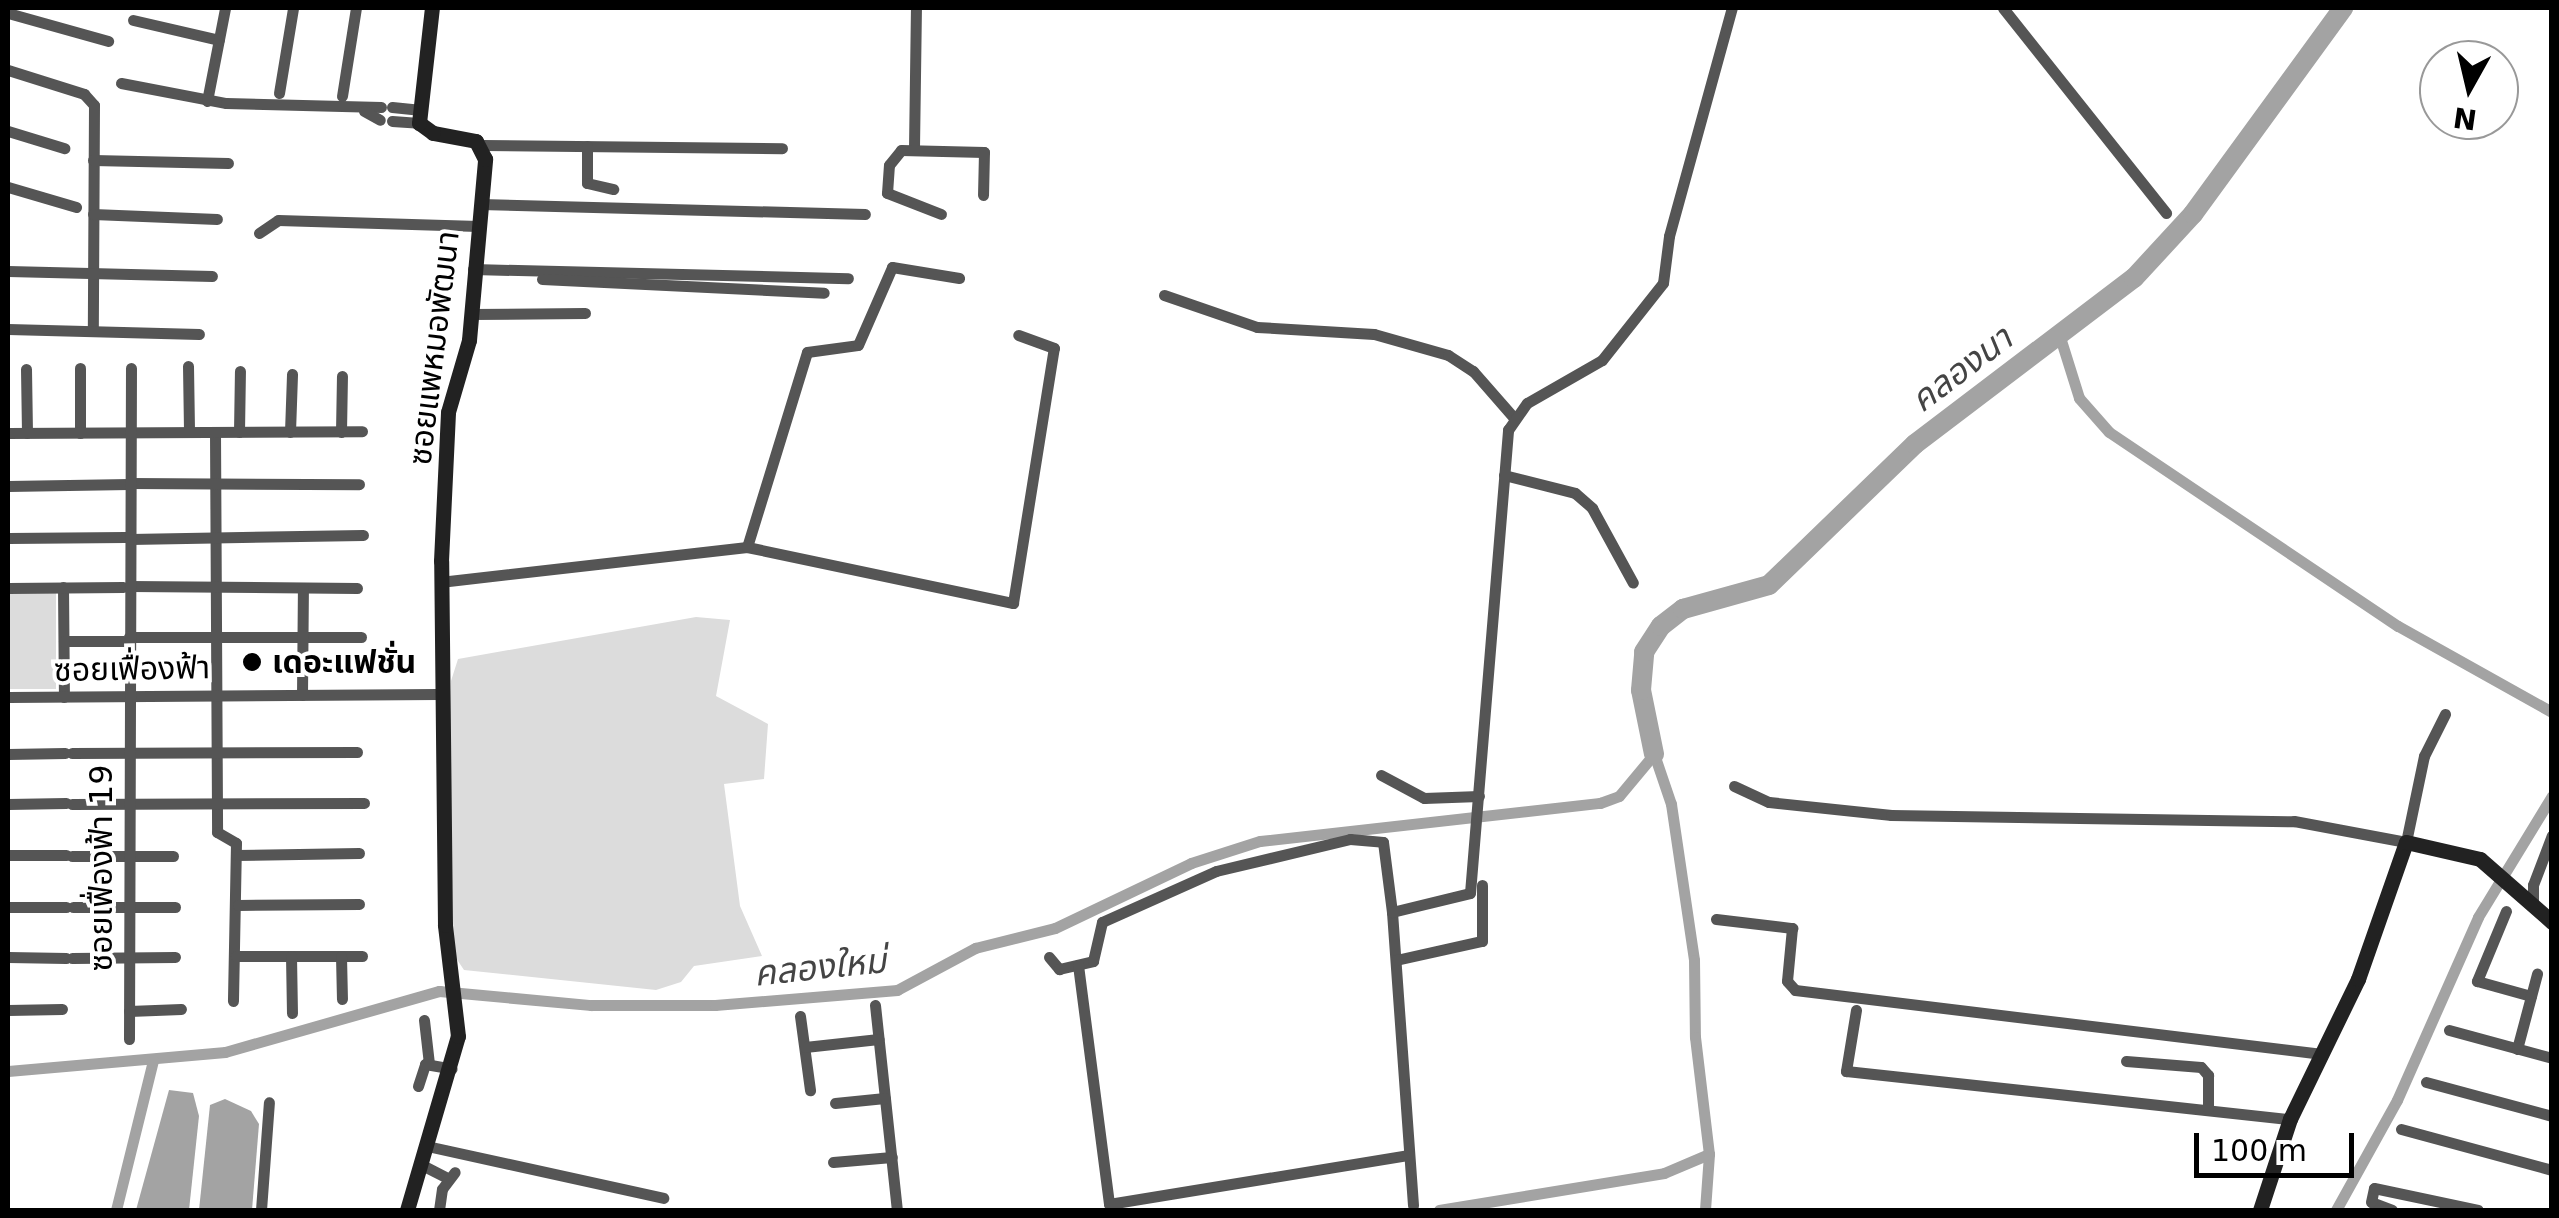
<!DOCTYPE html>
<html>
<head>
<meta charset="utf-8">
<style>
	body { margin:0 }
	#map { position:relative; width:2559px; height:1218px; overflow:hidden; background:#fff; font-family:"DejaVu Sans","Noto Sans Thai",sans-serif }
	div>[style] { position:absolute }
	[style*='--x'] { left:calc(var(--x)*1px); top:calc(var(--y)*1px); width:calc(var(--w)*1px); rotate:calc(var(--a)*1deg) }
	.green>* { inset:0; background:#dcdcdc; transform-origin:0 0 }
	.water>* { inset:0; background:#a3a3a3 }
	.canal>* { height:11px; margin:-5.5px; padding:0 5.5px; transform-origin:5.5px; border-radius:5.5px; background:#a3a3a3 }
	.river>* { height:20px; margin:-10px; padding:0 10px; transform-origin:10px; border-radius:10px; background:#a3a3a3 }
	.street>* { height:11px; margin:-5.5px; padding:0 5.5px; transform-origin:5.5px; border-radius:5.5px; background:#555 }
	.secondary>* { height:15px; margin:-7.5px; padding:0 7.5px; transform-origin:7.5px; border-radius:7.5px; background:#222 }
	.dots>* { width:28px; height:28px; translate:-50% -50%; box-sizing:border-box; border:5px solid #fff; border-radius:50% }
	span { translate:-50% -50%; white-space:nowrap; text-align:center; line-height:1.15; -webkit-text-stroke:8px #fff; paint-order:stroke }
	.street-label { font-size:32px; color:#000 }
	.poi-label { font-size:32px; color:#000; font-weight:700 }
	.left { translate:0 -50%; text-align:left }
	.water-label { font-size:35px; color:#444; font-style:italic }
	.frame { position:absolute; inset:0; border:10px solid #000; pointer-events:none }
	.north { position:absolute; left:2419px; top:40px; width:100px; height:100px; box-sizing:border-box; background:#fff; border:2px solid #999; border-radius:50%; rotate:188deg; font-size:28px; font-weight:700; line-height:40px; text-align:center; color:#000 }
	.north::after { content:''; display:block; margin:auto; width:35px; height:45px; background:#000; clip-path:polygon(50% 0,100% 100%,50% 72%,0 100%) }
	.scale { position:absolute; left:2194px; top:1133px; width:160px; height:45px; box-sizing:border-box; border:5px solid #000; border-top:0; padding-left:12px; font-size:30px; line-height:35px; white-space:nowrap; color:#000; -webkit-text-stroke:8px #fff; paint-order:stroke }
</style>
</head>
<body>
<div id="map">
	<div class="green">
		<i style="left:8px;top:592px;width:48px;height:97px"></i>
		<i style="clip-path:polygon(696px 617px,730px 620px,716px 696px,768px 724px,764px 779px,724px 784px,740px 906px,762px 956px,694px 966px,681px 982px,656px 990px,464px 970px,454px 955px,449px 772px,451px 681px,458px 659px)"></i>
	</div>
	<div class="water">
		<i style="clip-path:polygon(169px 1090px,193px 1093px,199px 1116px,189px 1210px,136px 1210px)"></i>
		<i style="clip-path:polygon(225px 1099px,251px 1111px,259px 1124px,252px 1210px,199px 1210px,210px 1105px)"></i>
	</div>
	<div class="canal">
		<i style="--x:2059;--y:334;--w:67;--a:72.6"></i>
		<i style="--x:2079;--y:398;--w:45;--a:48.6"></i>
		<i style="--x:2109;--y:432;--w:348;--a:33.9"></i>
		<i style="--x:2398;--y:626;--w:176;--a:29.2"></i>
		<i style="--x:8;--y:1071;--w:218;--a:-5"></i>
		<i style="--x:225;--y:1052;--w:223;--a:-15.9"></i>
		<i style="--x:439;--y:991;--w:153;--a:5.3"></i>
		<i style="--x:591;--y:1005;--w:124;--a:0"></i>
		<i style="--x:715;--y:1005;--w:183;--a:-4.7"></i>
		<i style="--x:897;--y:990;--w:89;--a:-28.3"></i>
		<i style="--x:975;--y:948;--w:82;--a:-14"></i>
		<i style="--x:1055;--y:928;--w:151;--a:-25.5"></i>
		<i style="--x:1191;--y:863;--w:72;--a:-17.7"></i>
		<i style="--x:1260;--y:841;--w:342;--a:-6.4"></i>
		<i style="--x:1600;--y:803;--w:20;--a:-20"></i>
		<i style="--x:1619;--y:796;--w:55;--a:-50.2"></i>
		<i style="--x:1654;--y:754;--w:53;--a:71.2"></i>
		<i style="--x:1671;--y:804;--w:158;--a:81.6"></i>
		<i style="--x:1694;--y:960;--w:77;--a:89.3"></i>
		<i style="--x:1695;--y:1037;--w:118;--a:83.2"></i>
		<i style="--x:1709;--y:1154;--w:56;--a:94.1"></i>
		<i style="--x:116;--y:1210;--w:154;--a:-76.1"></i>
		<i style="--x:1439;--y:1210;--w:228;--a:-9.3"></i>
		<i style="--x:1664;--y:1173;--w:49;--a:-22.9"></i>
		<i style="--x:2336;--y:1210;--w:126;--a:-61"></i>
		<i style="--x:2397;--y:1100;--w:200;--a:-66.1"></i>
		<i style="--x:2478;--y:917;--w:142;--a:-58.6"></i>
	</div>
	<div class="river">
		<i style="--x:1654;--y:754;--w:65;--a:-101.5"></i>
		<i style="--x:1641;--y:690;--w:38;--a:-85"></i>
		<i style="--x:1644;--y:652;--w:31;--a:-57"></i>
		<i style="--x:1661;--y:626;--w:28;--a:-38"></i>
		<i style="--x:1683;--y:609;--w:89;--a:-15.6"></i>
		<i style="--x:1769;--y:585;--w:203;--a:-44"></i>
		<i style="--x:1915;--y:444;--w:275;--a:-37.2"></i>
		<i style="--x:2134;--y:278;--w:87;--a:-47.3"></i>
		<i style="--x:2193;--y:214;--w:255;--a:-53.9"></i>
	</div>
	<div class="street">
		<i style="--x:2003;--y:8;--w:262;--a:51.5"></i>
		<i style="--x:8;--y:13;--w:104;--a:15.6"></i>
		<i style="--x:133;--y:20;--w:88;--a:13.1"></i>
		<i style="--x:8;--y:70;--w:80;--a:17.5"></i>
		<i style="--x:84;--y:94;--w:15;--a:48"></i>
		<i style="--x:94;--y:105;--w:226;--a:90.3"></i>
		<i style="--x:121;--y:83;--w:107;--a:10.8"></i>
		<i style="--x:226;--y:103;--w:155;--a:1.5"></i>
		<i style="--x:279;--y:93;--w:86;--a:-80.6"></i>
		<i style="--x:342;--y:96;--w:89;--a:-81"></i>
		<i style="--x:207;--y:101;--w:95;--a:-79"></i>
		<i style="--x:392;--y:107;--w:27;--a:6"></i>
		<i style="--x:364;--y:111;--w:18;--a:29"></i>
		<i style="--x:392;--y:121;--w:27;--a:4"></i>
		<i style="--x:8;--y:131;--w:59;--a:16.9"></i>
		<i style="--x:482;--y:145;--w:300;--a:0.6"></i>
		<i style="--x:587;--y:146;--w:37;--a:90"></i>
		<i style="--x:587;--y:183;--w:27;--a:13"></i>
		<i style="--x:914;--y:148;--w:140;--a:-89.2"></i>
		<i style="--x:93;--y:160;--w:135;--a:1.3"></i>
		<i style="--x:8;--y:187;--w:71;--a:16.4"></i>
		<i style="--x:480;--y:204;--w:385;--a:1.5"></i>
		<i style="--x:93;--y:214;--w:124;--a:2.3"></i>
		<i style="--x:941;--y:214;--w:58;--a:-158.7"></i>
		<i style="--x:887;--y:193;--w:28;--a:-86"></i>
		<i style="--x:889;--y:165;--w:19;--a:-51"></i>
		<i style="--x:901;--y:150;--w:83;--a:1.4"></i>
		<i style="--x:984;--y:152;--w:43;--a:91.3"></i>
		<i style="--x:259;--y:233;--w:23;--a:-34"></i>
		<i style="--x:278;--y:220;--w:200;--a:1.7"></i>
		<i style="--x:473;--y:269;--w:375;--a:1.4"></i>
		<i style="--x:8;--y:271;--w:204;--a:1.4"></i>
		<i style="--x:542;--y:279;--w:282;--a:2.8"></i>
		<i style="--x:1164;--y:295;--w:98;--a:19"></i>
		<i style="--x:1257;--y:327;--w:117;--a:3.4"></i>
		<i style="--x:1374;--y:334;--w:77;--a:15.8"></i>
		<i style="--x:1448;--y:355;--w:30;--a:33"></i>
		<i style="--x:1473;--y:371;--w:62;--a:48.9"></i>
		<i style="--x:470;--y:314;--w:115;--a:-0.5"></i>
		<i style="--x:8;--y:329;--w:191;--a:1.5"></i>
		<i style="--x:188;--y:366;--w:66;--a:89.1"></i>
		<i style="--x:80;--y:368;--w:65;--a:90"></i>
		<i style="--x:26;--y:369;--w:64;--a:89.1"></i>
		<i style="--x:215;--y:432;--w:400;--a:89.7"></i>
		<i style="--x:217;--y:832;--w:22;--a:30"></i>
		<i style="--x:236;--y:843;--w:158;--a:91.1"></i>
		<i style="--x:239;--y:432;--w:61;--a:-89.1"></i>
		<i style="--x:290;--y:432;--w:58;--a:-88"></i>
		<i style="--x:341;--y:432;--w:56;--a:-89"></i>
		<i style="--x:8;--y:433;--w:354;--a:-0.3"></i>
		<i style="--x:1504;--y:475;--w:73;--a:14.2"></i>
		<i style="--x:1575;--y:493;--w:23;--a:41"></i>
		<i style="--x:1592;--y:508;--w:85;--a:61.3"></i>
		<i style="--x:130;--y:483;--w:229;--a:0.3"></i>
		<i style="--x:8;--y:486;--w:121;--a:-0.9"></i>
		<i style="--x:8;--y:538;--w:117;--a:-0.5"></i>
		<i style="--x:130;--y:539;--w:233;--a:-1"></i>
		<i style="--x:747;--y:547;--w:272;--a:11.9"></i>
		<i style="--x:1013;--y:603;--w:258;--a:-80.9"></i>
		<i style="--x:1054;--y:348;--w:38;--a:-160"></i>
		<i style="--x:440;--y:582;--w:309;--a:-6.5"></i>
		<i style="--x:747;--y:547;--w:204;--a:-72.9"></i>
		<i style="--x:807;--y:352;--w:51;--a:-7.8"></i>
		<i style="--x:858;--y:345;--w:85;--a:-66.4"></i>
		<i style="--x:892;--y:267;--w:68;--a:9.3"></i>
		<i style="--x:130;--y:586;--w:227;--a:0.5"></i>
		<i style="--x:63;--y:587;--w:110;--a:89.5"></i>
		<i style="--x:8;--y:588;--w:115;--a:-0.5"></i>
		<i style="--x:129;--y:637;--w:232;--a:0"></i>
		<i style="--x:64;--y:641;--w:59;--a:0"></i>
		<i style="--x:302;--y:695;--w:107;--a:-89.5"></i>
		<i style="--x:8;--y:697;--w:430;--a:-0.4"></i>
		<i style="--x:72;--y:753;--w:285;--a:-0.2"></i>
		<i style="--x:8;--y:754;--w:57;--a:-1"></i>
		<i style="--x:1381;--y:775;--w:49;--a:28.1"></i>
		<i style="--x:1424;--y:798;--w:55;--a:-2.1"></i>
		<i style="--x:1734;--y:786;--w:38;--a:25"></i>
		<i style="--x:1769;--y:802;--w:123;--a:6.1"></i>
		<i style="--x:1891;--y:815;--w:403;--a:0.9"></i>
		<i style="--x:2294;--y:821;--w:114;--a:10.6"></i>
		<i style="--x:2406;--y:842;--w:88;--a:-78.2"></i>
		<i style="--x:2424;--y:756;--w:47;--a:-63.4"></i>
		<i style="--x:8;--y:804;--w:58;--a:-1"></i>
		<i style="--x:72;--y:804;--w:292;--a:-0.2"></i>
		<i style="--x:8;--y:855;--w:58;--a:0"></i>
		<i style="--x:236;--y:855;--w:123;--a:-0.9"></i>
		<i style="--x:72;--y:856;--w:101;--a:0"></i>
		<i style="--x:238;--y:905;--w:121;--a:-0.5"></i>
		<i style="--x:2533;--y:906;--w:21;--a:-90"></i>
		<i style="--x:2533;--y:885;--w:53;--a:-69.2"></i>
		<i style="--x:8;--y:907;--w:58;--a:0"></i>
		<i style="--x:73;--y:907;--w:102;--a:0"></i>
		<i style="--x:2506;--y:911;--w:76;--a:112.5"></i>
		<i style="--x:2477;--y:981;--w:56;--a:15.5"></i>
		<i style="--x:1392;--y:912;--w:294;--a:85.9"></i>
		<i style="--x:1716;--y:919;--w:77;--a:6.8"></i>
		<i style="--x:1792;--y:928;--w:53;--a:95.4"></i>
		<i style="--x:1787;--y:981;--w:12;--a:48"></i>
		<i style="--x:1795;--y:990;--w:531;--a:6.92"></i>
		<i style="--x:236;--y:956;--w:126;--a:0"></i>
		<i style="--x:291;--y:956;--w:57;--a:89"></i>
		<i style="--x:341;--y:956;--w:43;--a:88.7"></i>
		<i style="--x:8;--y:957;--w:58;--a:1"></i>
		<i style="--x:1049;--y:957;--w:16;--a:50"></i>
		<i style="--x:1059;--y:969;--w:35;--a:-13"></i>
		<i style="--x:1093;--y:961;--w:40;--a:-77"></i>
		<i style="--x:1102;--y:922;--w:125;--a:-24.1"></i>
		<i style="--x:1216;--y:871;--w:138;--a:-13.4"></i>
		<i style="--x:1350;--y:839;--w:33;--a:5"></i>
		<i style="--x:1383;--y:842;--w:71;--a:82.7"></i>
		<i style="--x:1392;--y:912;--w:80;--a:-13.7"></i>
		<i style="--x:1470;--y:893;--w:465;--a:-85.3"></i>
		<i style="--x:1508;--y:430;--w:33;--a:-55"></i>
		<i style="--x:1527;--y:403;--w:86;--a:-29.8"></i>
		<i style="--x:1602;--y:360;--w:98;--a:-51.6"></i>
		<i style="--x:1663;--y:283;--w:47;--a:-82.7"></i>
		<i style="--x:1669;--y:236;--w:237;--a:-74.6"></i>
		<i style="--x:72;--y:958;--w:103;--a:-0.6"></i>
		<i style="--x:1396;--y:960;--w:88;--a:-12.5"></i>
		<i style="--x:1482;--y:941;--w:56;--a:-90"></i>
		<i style="--x:1078;--y:965;--w:241;--a:82.6"></i>
		<i style="--x:1109;--y:1204;--w:304;--a:-9.3"></i>
		<i style="--x:875;--y:1005;--w:206;--a:83.9"></i>
		<i style="--x:8;--y:1010;--w:54;--a:-1.1"></i>
		<i style="--x:1856;--y:1010;--w:62;--a:99.3"></i>
		<i style="--x:1846;--y:1071;--w:447;--a:6.2"></i>
		<i style="--x:129;--y:1011;--w:52;--a:-2.2"></i>
		<i style="--x:800;--y:1016;--w:75;--a:82.3"></i>
		<i style="--x:424;--y:1020;--w:44;--a:83.5"></i>
		<i style="--x:2449;--y:1030;--w:107;--a:15.2"></i>
		<i style="--x:129;--y:1039;--w:671;--a:-89.83"></i>
		<i style="--x:805;--y:1047;--w:74;--a:-6.2"></i>
		<i style="--x:2517;--y:1049;--w:78;--a:-75.1"></i>
		<i style="--x:2126;--y:1061;--w:75;--a:4.6"></i>
		<i style="--x:2201;--y:1067;--w:11;--a:49"></i>
		<i style="--x:2208;--y:1075;--w:33;--a:90"></i>
		<i style="--x:2426;--y:1082;--w:131;--a:15.1"></i>
		<i style="--x:418;--y:1086;--w:23;--a:-72"></i>
		<i style="--x:425;--y:1064;--w:27;--a:10"></i>
		<i style="--x:835;--y:1103;--w:50;--a:-5.7"></i>
		<i style="--x:2401;--y:1129;--w:156;--a:15.2"></i>
		<i style="--x:427;--y:1146;--w:242;--a:12.4"></i>
		<i style="--x:833;--y:1162;--w:59;--a:-4.8"></i>
		<i style="--x:420;--y:1164;--w:30;--a:27"></i>
		<i style="--x:261;--y:1210;--w:108;--a:-85.8"></i>
		<i style="--x:439;--y:1210;--w:21;--a:-82"></i>
		<i style="--x:442;--y:1189;--w:21;--a:-53"></i>
		<i style="--x:2392;--y:1210;--w:22;--a:-159"></i>
		<i style="--x:2371;--y:1202;--w:14;--a:-78"></i>
		<i style="--x:2374;--y:1188;--w:106;--a:11.9"></i>
	</div>
	<div class="secondary">
		<i style="--x:407;--y:1210;--w:181;--a:-73.7"></i>
		<i style="--x:458;--y:1036;--w:112;--a:-96.7"></i>
		<i style="--x:445;--y:925;--w:364;--a:-90.6"></i>
		<i style="--x:441;--y:561;--w:149;--a:-87.3"></i>
		<i style="--x:448;--y:412;--w:75;--a:-73.7"></i>
		<i style="--x:469;--y:340;--w:182;--a:-84.9"></i>
		<i style="--x:485;--y:159;--w:20;--a:-117"></i>
		<i style="--x:476;--y:141;--w:44;--a:-169.5"></i>
		<i style="--x:433;--y:133;--w:17;--a:-144"></i>
		<i style="--x:419;--y:123;--w:116;--a:-83.6"></i>
		<i style="--x:2260;--y:1210;--w:96;--a:-71.8"></i>
		<i style="--x:2290;--y:1119;--w:156;--a:-64.1"></i>
		<i style="--x:2358;--y:979;--w:145;--a:-70.7"></i>
		<i style="--x:2406;--y:842;--w:76;--a:12.9"></i>
		<i style="--x:2480;--y:859;--w:96;--a:41.2"></i>
	</div>
	<div class="dots">
		<i style="left:252px;top:662px;background:#000"></i>
	</div>
	<div class="street-label">
		<span style="left:434px;top:348px;rotate:-83deg">ซอยแพหมอพัฒนา</span>
		<span style="left:132px;top:669px;rotate:-1deg">ซอยเฟื่องฟ้า</span>
		<span style="left:101px;top:868px;rotate:-90deg">ซอยเฟื่องฟ้า 19</span>
	</div>
	<div class="poi-label">
		<span class="left" style="left:272px;top:662px">เดอะแฟชั่น</span>
	</div>
	<div class="water-label">
		<span style="left:1961px;top:369px;rotate:-37deg">คลองนา</span>
		<span style="left:820px;top:967px;rotate:-6deg">คลองใหม่</span>
	</div>
	<div class="frame"></div>
	<div class="north">N</div>
	<div class="scale">100 m</div>
</div>
</body>
</html>
